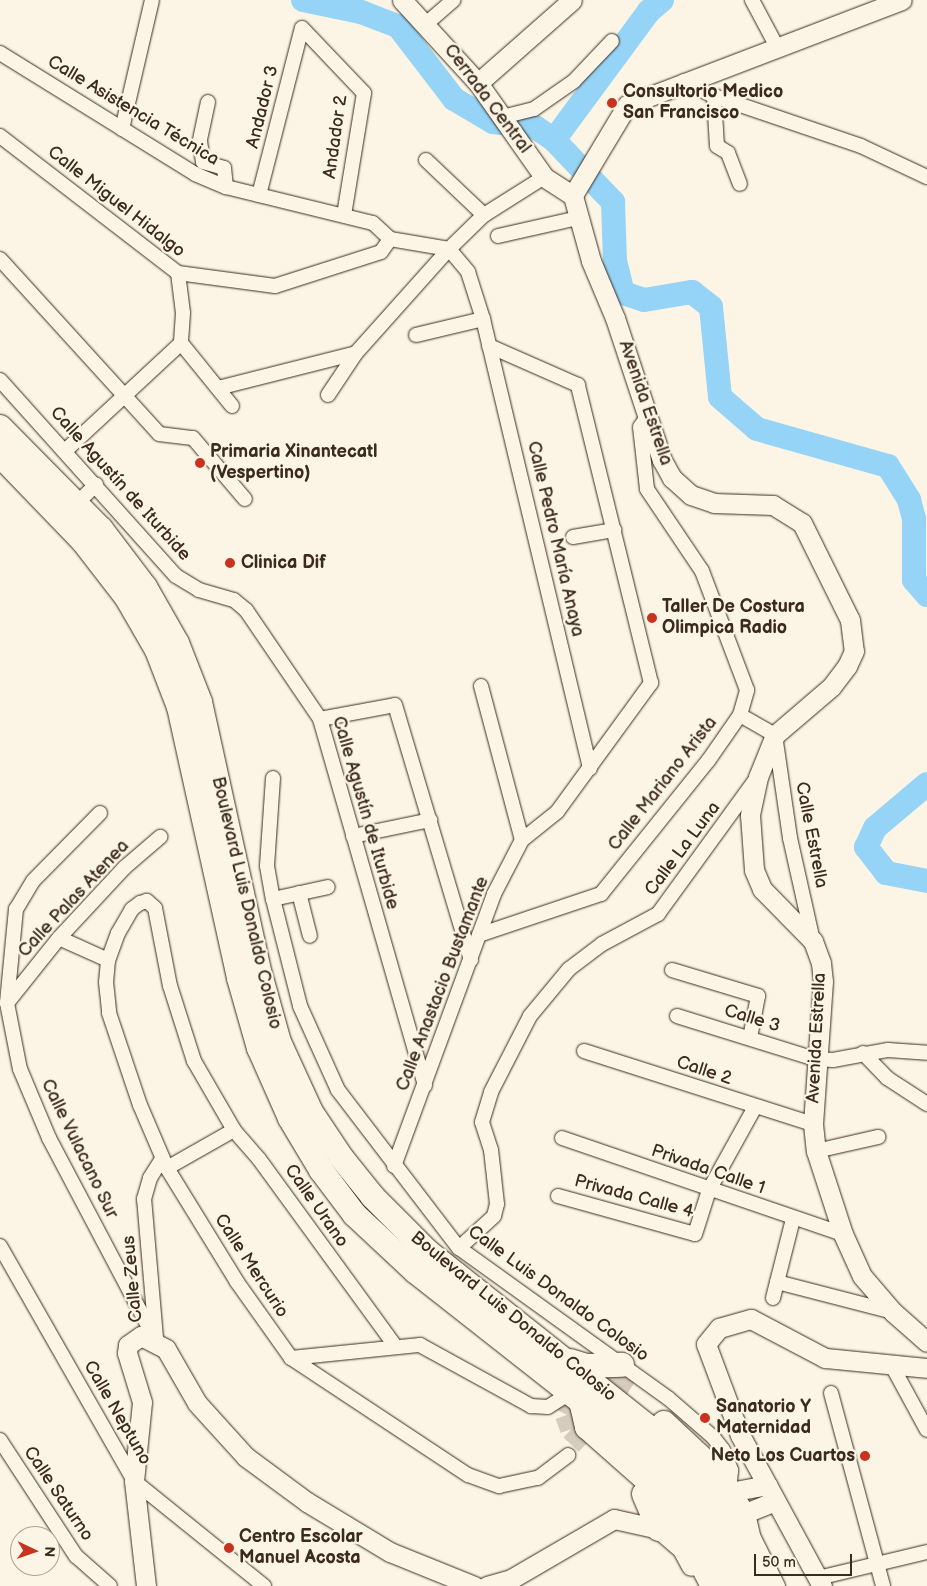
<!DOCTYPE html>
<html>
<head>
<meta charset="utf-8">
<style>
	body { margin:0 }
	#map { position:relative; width:927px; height:1586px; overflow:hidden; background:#fcf5e5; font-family:"Balsamiq Sans",sans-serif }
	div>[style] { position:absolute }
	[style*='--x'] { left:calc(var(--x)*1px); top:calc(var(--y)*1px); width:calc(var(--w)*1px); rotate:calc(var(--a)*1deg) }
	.river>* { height:24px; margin:-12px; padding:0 12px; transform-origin:12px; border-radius:12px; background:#95d4f6 }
	.highway-tunnel>* { height:24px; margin-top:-12px; transform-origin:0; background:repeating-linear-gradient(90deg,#d5ccbd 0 24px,transparent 0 36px) }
	.roads { filter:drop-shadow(0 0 1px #3b2a1e) drop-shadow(0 0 1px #3b2a1e) }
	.street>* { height:14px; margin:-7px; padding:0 7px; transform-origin:7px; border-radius:7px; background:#fcf5e5 }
	.secondary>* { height:19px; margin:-9.5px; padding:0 9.5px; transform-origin:9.5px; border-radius:9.5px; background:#fcf5e5 }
	.highway>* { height:24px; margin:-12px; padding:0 12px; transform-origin:12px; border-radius:12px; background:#fcf5e5 }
	.dots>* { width:14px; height:14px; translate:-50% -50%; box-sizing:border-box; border:2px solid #fcf5e5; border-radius:50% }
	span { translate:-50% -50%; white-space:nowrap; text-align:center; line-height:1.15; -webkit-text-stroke:4.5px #fcf5e5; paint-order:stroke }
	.poi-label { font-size:18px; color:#3b2a1e; font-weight:700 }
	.left { translate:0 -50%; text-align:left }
	.right { translate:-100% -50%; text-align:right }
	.street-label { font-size:18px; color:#3b2a1e }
	.north { position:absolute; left:10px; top:1526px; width:50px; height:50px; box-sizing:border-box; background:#fcf5e5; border:1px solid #afa495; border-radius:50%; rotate:93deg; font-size:14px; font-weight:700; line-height:20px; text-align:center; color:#3b2a1e }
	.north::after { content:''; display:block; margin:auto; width:18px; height:22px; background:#c8321e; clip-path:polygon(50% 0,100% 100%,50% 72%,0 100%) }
	.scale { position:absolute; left:754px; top:1554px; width:98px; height:22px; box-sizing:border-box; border:2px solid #3b2a1e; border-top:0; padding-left:6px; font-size:15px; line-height:18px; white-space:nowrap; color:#3b2a1e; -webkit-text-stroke:4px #fcf5e5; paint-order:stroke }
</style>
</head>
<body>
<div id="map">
	<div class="river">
		<i style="--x:303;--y:0;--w:59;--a:11.7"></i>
		<i style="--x:361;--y:12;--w:40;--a:21"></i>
		<i style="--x:398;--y:26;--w:92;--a:52.5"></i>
		<i style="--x:454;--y:99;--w:45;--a:30.5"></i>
		<i style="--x:493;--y:122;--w:42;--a:6.8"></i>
		<i style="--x:535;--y:127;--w:23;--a:34"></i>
		<i style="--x:554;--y:140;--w:86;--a:46.4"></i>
		<i style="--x:613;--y:202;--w:59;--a:88.1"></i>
		<i style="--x:615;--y:261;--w:33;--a:76"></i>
		<i style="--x:623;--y:293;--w:22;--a:18"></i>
		<i style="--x:644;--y:300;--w:49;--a:-9.5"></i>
		<i style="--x:692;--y:292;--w:24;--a:38"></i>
		<i style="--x:711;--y:307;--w:90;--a:84.3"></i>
		<i style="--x:720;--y:397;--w:49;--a:40.9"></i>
		<i style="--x:757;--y:429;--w:136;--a:15.8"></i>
		<i style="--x:888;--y:466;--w:40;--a:58"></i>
		<i style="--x:909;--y:500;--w:20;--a:75"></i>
		<i style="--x:914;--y:519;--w:61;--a:90"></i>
		<i style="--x:914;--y:580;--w:20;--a:49"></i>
		<i style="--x:554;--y:140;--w:160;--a:-53.6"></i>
		<i style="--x:649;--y:11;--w:17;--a:-40"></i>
		<i style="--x:927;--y:784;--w:68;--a:139.8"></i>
		<i style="--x:875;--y:828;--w:21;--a:115"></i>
		<i style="--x:866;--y:847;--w:33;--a:52"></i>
		<i style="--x:886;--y:873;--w:42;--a:11"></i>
	</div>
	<div class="highway-tunnel">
		<i style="--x:587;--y:1443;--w:21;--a:-137"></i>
		<i style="--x:572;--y:1429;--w:15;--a:-110"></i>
		<i style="--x:567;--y:1415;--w:25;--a:-63"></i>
		<i style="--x:578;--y:1393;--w:20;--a:-41"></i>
		<i style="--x:593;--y:1380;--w:16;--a:-7"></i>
		<i style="--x:609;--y:1378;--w:25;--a:32"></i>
	</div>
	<div class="roads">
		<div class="street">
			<i style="--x:752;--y:0;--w:53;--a:62"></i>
			<i style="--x:427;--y:23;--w:35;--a:-41"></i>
			<i style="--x:302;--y:28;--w:90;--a:46.4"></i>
			<i style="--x:364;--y:93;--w:124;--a:99.3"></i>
			<i style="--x:0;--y:53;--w:229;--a:31.8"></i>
			<i style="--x:195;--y:174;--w:34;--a:23"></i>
			<i style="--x:226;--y:187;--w:151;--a:13.8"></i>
			<i style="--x:373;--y:223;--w:23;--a:43"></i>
			<i style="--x:684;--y:81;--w:34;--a:27"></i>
			<i style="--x:714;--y:96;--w:155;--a:18.8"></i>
			<i style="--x:861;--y:146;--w:73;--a:25.2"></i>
			<i style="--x:714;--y:96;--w:50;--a:86.6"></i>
			<i style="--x:717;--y:146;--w:13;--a:32"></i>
			<i style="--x:728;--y:153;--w:33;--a:69"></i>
			<i style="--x:208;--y:102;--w:40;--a:102"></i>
			<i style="--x:200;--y:141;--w:21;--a:82"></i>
			<i style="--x:203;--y:162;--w:22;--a:16"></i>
			<i style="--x:224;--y:168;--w:19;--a:84"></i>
			<i style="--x:502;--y:117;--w:33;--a:-14"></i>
			<i style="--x:534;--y:109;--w:49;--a:-35"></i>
			<i style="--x:574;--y:81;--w:55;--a:-46.5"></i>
			<i style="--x:122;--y:129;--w:132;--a:-76.9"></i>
			<i style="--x:0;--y:136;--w:225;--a:37.6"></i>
			<i style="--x:178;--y:273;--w:40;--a:82.9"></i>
			<i style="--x:183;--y:313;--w:30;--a:94"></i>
			<i style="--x:426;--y:160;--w:80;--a:43.5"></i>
			<i style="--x:259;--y:195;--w:172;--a:-75.6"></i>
			<i style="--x:498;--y:236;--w:82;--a:-12.7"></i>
			<i style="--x:390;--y:239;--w:60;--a:9.6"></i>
			<i style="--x:449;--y:249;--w:30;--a:50"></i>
			<i style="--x:468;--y:272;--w:49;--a:72.3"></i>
			<i style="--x:483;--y:319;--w:462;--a:76.6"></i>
			<i style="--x:0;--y:259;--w:236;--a:47.7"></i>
			<i style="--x:159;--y:434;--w:34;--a:7"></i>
			<i style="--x:193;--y:438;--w:80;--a:49.6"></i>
			<i style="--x:178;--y:273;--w:98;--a:7.6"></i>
			<i style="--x:275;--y:286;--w:111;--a:-17.8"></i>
			<i style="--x:381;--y:252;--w:16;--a:-55"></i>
			<i style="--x:416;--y:335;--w:69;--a:-13.4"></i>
			<i style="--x:181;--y:343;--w:81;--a:51"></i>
			<i style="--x:0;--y:380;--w:263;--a:48.1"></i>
			<i style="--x:176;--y:576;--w:27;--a:31"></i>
			<i style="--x:199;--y:590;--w:36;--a:16"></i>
			<i style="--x:234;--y:600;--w:16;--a:40"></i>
			<i style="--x:246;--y:610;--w:132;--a:55.8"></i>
			<i style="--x:320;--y:719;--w:381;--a:74"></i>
			<i style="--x:218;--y:388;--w:142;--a:-14.2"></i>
			<i style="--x:328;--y:395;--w:50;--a:-56.3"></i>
			<i style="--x:356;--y:353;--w:140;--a:-48.2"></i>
			<i style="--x:449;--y:249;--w:49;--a:-44.2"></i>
			<i style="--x:484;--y:215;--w:71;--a:-32.3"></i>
			<i style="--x:66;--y:450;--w:157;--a:-42.9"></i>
			<i style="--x:76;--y:504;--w:28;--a:-44"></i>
			<i style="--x:573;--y:537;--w:42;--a:-9.7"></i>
			<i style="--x:481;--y:686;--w:159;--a:75.1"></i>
			<i style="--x:740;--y:715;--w:40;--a:29.7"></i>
			<i style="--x:775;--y:735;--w:104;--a:81.7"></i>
			<i style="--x:790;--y:838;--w:106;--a:77.4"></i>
			<i style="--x:320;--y:719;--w:76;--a:-10.6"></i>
			<i style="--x:395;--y:705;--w:266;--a:73.4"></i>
			<i style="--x:273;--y:778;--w:88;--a:93.9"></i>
			<i style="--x:267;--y:866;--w:34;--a:80"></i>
			<i style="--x:273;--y:899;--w:110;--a:75.8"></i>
			<i style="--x:300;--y:1006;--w:92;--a:65.7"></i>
			<i style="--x:338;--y:1090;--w:199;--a:52.6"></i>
			<i style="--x:459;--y:1248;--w:257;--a:35.7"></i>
			<i style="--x:668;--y:1398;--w:60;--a:40.9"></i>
			<i style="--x:713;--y:1437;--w:16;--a:52"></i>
			<i style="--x:723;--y:1450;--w:22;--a:68"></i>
			<i style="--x:731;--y:1470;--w:22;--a:95"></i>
			<i style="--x:100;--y:813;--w:95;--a:134.6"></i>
			<i style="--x:33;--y:881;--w:33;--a:121"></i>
			<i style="--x:16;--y:909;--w:94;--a:95.5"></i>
			<i style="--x:7;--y:1003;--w:67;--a:78.9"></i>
			<i style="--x:20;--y:1069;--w:75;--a:67.2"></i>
			<i style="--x:49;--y:1138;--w:229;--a:62.2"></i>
			<i style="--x:353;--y:836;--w:79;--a:-11.7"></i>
			<i style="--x:299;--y:893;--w:44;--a:75.7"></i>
			<i style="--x:273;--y:899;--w:56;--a:-12.3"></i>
			<i style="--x:479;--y:935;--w:129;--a:-18.6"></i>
			<i style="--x:601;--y:894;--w:171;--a:-51.2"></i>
			<i style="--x:708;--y:761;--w:56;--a:-55.2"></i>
			<i style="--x:740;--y:715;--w:26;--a:-74"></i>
			<i style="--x:747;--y:690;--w:127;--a:-110.7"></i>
			<i style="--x:702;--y:571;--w:99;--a:-123.9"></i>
			<i style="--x:647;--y:489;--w:62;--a:-96.4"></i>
			<i style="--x:640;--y:427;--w:12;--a:-55"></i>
			<i style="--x:59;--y:938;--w:54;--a:24.2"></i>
			<i style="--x:672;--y:970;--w:90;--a:16.8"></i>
			<i style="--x:758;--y:996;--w:43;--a:100.8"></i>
			<i style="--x:7;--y:1003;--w:83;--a:-51.3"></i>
			<i style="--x:59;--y:938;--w:96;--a:-47.1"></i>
			<i style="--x:124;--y:868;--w:48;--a:-40.7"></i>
			<i style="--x:677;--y:1016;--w:145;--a:17.3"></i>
			<i style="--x:815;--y:1059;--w:18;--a:3"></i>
			<i style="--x:833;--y:1060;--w:56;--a:-10.3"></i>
			<i style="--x:888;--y:1050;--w:39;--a:4"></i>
			<i style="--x:584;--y:1051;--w:240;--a:17.7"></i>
			<i style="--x:863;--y:1053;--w:35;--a:46"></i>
			<i style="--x:887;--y:1078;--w:48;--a:33"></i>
			<i style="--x:562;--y:1138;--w:297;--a:18.9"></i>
			<i style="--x:816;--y:1151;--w:64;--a:-12.7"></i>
			<i style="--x:394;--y:1166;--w:290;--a:-69.8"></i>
			<i style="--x:494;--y:894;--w:61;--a:-62.6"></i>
			<i style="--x:522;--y:840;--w:45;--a:-38.7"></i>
			<i style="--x:557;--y:812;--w:160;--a:-53.9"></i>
			<i style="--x:651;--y:683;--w:307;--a:-103.8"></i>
			<i style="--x:578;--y:385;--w:97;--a:-156.3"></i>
			<i style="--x:167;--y:1168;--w:77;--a:-29.6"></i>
			<i style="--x:558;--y:1196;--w:142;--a:15.5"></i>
			<i style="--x:695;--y:1234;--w:46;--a:-72.3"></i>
			<i style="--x:709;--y:1190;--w:95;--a:-61"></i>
			<i style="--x:0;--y:1246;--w:271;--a:60.3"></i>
			<i style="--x:134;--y:1481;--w:167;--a:38.9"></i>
			<i style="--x:459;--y:1248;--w:47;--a:-42.4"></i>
			<i style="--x:494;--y:1216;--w:12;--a:-76"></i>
			<i style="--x:497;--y:1204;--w:54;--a:-96.3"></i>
			<i style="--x:491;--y:1150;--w:29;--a:-108"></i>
			<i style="--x:482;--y:1122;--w:31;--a:-73"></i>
			<i style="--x:491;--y:1092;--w:85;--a:-62.8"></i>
			<i style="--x:530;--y:1016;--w:61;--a:-50.3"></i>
			<i style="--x:569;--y:969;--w:41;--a:-37.1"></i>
			<i style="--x:602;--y:944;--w:64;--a:-28.2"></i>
			<i style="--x:658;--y:914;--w:163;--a:-54"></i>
			<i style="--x:777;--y:1282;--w:120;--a:14.5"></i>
			<i style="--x:773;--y:1298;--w:81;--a:-75.8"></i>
			<i style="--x:156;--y:1338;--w:140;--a:-94.9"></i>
			<i style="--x:144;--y:1199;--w:22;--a:-74"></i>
			<i style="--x:150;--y:1178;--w:22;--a:-58"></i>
			<i style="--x:396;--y:1347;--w:233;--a:-126.1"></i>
			<i style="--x:259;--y:1159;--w:38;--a:-131"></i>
			<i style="--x:234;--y:1130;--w:80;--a:-120.1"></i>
			<i style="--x:194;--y:1061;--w:79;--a:-107.7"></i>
			<i style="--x:170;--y:986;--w:79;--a:-100.9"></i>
			<i style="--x:155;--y:908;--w:11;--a:-139"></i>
			<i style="--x:147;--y:901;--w:7;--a:164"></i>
			<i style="--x:140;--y:903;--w:10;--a:143"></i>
			<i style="--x:132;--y:909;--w:28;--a:120"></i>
			<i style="--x:118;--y:933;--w:29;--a:110"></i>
			<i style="--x:108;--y:960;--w:22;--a:95"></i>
			<i style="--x:106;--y:982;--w:31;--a:84"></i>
			<i style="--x:109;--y:1013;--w:97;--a:71.4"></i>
			<i style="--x:140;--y:1105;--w:69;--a:66.8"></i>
			<i style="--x:167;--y:1168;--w:134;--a:58.4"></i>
			<i style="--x:237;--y:1282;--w:93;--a:54.6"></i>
			<i style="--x:291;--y:1358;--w:212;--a:33.5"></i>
			<i style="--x:468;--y:1475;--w:33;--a:20"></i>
			<i style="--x:499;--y:1486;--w:40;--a:-12"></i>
			<i style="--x:538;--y:1478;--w:38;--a:-37"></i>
			<i style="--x:291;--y:1358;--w:130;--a:-5.8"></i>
			<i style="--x:420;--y:1345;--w:127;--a:28.8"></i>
			<i style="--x:531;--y:1406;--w:17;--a:3"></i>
			<i style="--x:548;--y:1407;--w:27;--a:-33"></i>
			<i style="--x:891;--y:1364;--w:75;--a:61.4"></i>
			<i style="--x:831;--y:1393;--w:200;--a:74.9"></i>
			<i style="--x:0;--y:1440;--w:139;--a:56.8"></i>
			<i style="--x:76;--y:1556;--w:45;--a:41.4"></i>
			<i style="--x:754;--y:1538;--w:54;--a:63.4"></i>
			<i style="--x:818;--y:1578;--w:112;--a:-13.4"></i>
		</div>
		<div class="secondary">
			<i style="--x:402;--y:0;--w:113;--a:47.5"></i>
			<i style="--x:478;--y:83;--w:115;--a:54.9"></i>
			<i style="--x:544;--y:177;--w:35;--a:33"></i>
			<i style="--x:573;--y:196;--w:67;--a:74.5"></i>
			<i style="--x:591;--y:261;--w:62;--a:67.2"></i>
			<i style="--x:615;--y:318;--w:150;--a:71.7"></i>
			<i style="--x:662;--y:460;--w:21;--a:61"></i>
			<i style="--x:672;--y:478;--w:25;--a:42"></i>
			<i style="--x:691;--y:495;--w:24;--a:19"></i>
			<i style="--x:714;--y:503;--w:59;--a:1.9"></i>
			<i style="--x:773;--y:505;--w:34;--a:32"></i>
			<i style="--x:802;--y:523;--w:108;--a:63.7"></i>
			<i style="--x:850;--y:620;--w:31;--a:83"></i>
			<i style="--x:854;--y:651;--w:17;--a:115"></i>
			<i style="--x:847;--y:666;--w:26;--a:127"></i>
			<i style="--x:831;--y:687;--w:74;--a:139.4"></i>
			<i style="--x:775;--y:735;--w:45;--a:112"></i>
			<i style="--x:758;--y:777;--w:39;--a:102"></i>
			<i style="--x:750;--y:815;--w:55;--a:85.8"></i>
			<i style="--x:754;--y:870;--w:21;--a:67"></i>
			<i style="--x:762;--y:889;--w:73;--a:45.6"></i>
			<i style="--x:813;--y:941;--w:23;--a:70"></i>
			<i style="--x:821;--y:963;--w:18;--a:84"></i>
			<i style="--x:823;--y:981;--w:143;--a:94"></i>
			<i style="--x:813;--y:1124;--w:27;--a:84"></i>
			<i style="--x:816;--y:1151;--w:87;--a:72"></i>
			<i style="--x:843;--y:1234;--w:46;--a:65.7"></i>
			<i style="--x:862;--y:1276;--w:48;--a:49.3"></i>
			<i style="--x:893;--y:1312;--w:45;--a:41.4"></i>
			<i style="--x:478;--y:83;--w:125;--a:-41.4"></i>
			<i style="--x:573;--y:195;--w:105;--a:-59"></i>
			<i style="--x:627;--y:105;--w:294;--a:-20.9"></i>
			<i style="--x:729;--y:1492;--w:39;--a:-10"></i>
			<i style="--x:743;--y:1514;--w:35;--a:-22"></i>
			<i style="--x:146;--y:1586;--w:106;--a:-96.5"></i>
			<i style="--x:134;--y:1481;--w:79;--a:-84.2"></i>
			<i style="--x:142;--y:1402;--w:51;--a:-107"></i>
			<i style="--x:127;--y:1353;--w:8;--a:-83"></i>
			<i style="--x:128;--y:1345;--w:16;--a:-35"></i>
			<i style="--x:141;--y:1336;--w:28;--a:27"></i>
			<i style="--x:166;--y:1349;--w:62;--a:60.1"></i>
			<i style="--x:197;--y:1403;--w:73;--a:47.8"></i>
			<i style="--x:246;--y:1457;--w:76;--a:36.4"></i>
			<i style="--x:307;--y:1502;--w:97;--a:31.1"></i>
			<i style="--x:390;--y:1552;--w:91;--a:22"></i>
			<i style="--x:487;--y:1586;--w:25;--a:-16"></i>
			<i style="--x:511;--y:1579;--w:119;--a:-30.2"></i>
			<i style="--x:614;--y:1519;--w:46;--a:12.5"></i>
			<i style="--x:659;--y:1529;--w:30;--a:41"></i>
			<i style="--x:682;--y:1549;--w:19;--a:62"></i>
			<i style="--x:822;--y:1586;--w:172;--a:-118.5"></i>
			<i style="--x:740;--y:1435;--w:97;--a:-110.5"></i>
			<i style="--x:706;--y:1344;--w:21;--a:-51"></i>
			<i style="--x:719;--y:1328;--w:33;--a:-16"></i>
			<i style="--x:751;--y:1319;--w:84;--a:27.8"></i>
			<i style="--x:825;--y:1358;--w:102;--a:5.6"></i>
		</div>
		<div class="highway">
			<i style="--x:0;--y:427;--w:144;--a:45.3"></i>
			<i style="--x:101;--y:529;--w:73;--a:52.8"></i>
			<i style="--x:145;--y:587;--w:64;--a:60.3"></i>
			<i style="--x:177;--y:643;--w:63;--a:68.7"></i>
			<i style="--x:200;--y:702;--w:279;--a:77.6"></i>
			<i style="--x:260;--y:974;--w:71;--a:74.4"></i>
			<i style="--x:279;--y:1042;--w:77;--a:65.4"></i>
			<i style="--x:311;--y:1112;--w:54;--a:56.3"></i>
			<i style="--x:341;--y:1157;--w:51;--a:51.3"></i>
			<i style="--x:373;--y:1197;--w:76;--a:45"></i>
			<i style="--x:427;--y:1251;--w:281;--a:38.5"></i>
			<i style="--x:647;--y:1426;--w:68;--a:46.2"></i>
			<i style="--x:694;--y:1475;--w:72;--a:56.3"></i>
			<i style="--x:734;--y:1535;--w:57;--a:63.9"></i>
			<i style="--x:0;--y:455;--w:120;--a:46"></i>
			<i style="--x:83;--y:541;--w:72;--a:52.3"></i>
			<i style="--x:127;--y:598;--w:60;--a:60"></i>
			<i style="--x:157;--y:650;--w:61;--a:68.9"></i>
			<i style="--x:179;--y:707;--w:278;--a:77.5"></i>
			<i style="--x:239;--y:978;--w:73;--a:74.1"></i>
			<i style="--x:259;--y:1048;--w:77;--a:66.1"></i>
			<i style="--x:290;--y:1118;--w:61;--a:59.2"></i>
			<i style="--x:321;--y:1170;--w:56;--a:52.9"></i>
			<i style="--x:355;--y:1215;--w:82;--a:43"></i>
			<i style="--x:415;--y:1271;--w:276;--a:38.2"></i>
			<i style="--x:632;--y:1442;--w:59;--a:45"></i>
			<i style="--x:674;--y:1484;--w:73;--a:55"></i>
			<i style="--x:716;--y:1544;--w:47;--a:62.4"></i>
			<i style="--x:570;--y:1361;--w:17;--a:17"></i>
			<i style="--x:586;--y:1366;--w:36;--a:-2"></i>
			<i style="--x:581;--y:1401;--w:27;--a:77"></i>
			<i style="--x:587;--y:1427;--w:80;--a:41.5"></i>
			<i style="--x:647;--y:1480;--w:62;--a:53.5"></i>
			<i style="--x:684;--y:1530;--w:63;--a:62.6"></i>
			<i style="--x:664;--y:1423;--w:60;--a:43"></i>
			<i style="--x:708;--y:1464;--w:35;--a:53"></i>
			<i style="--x:729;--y:1492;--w:26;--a:58"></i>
			<i style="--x:743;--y:1514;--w:37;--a:77"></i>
			<i style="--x:644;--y:1494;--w:38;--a:67"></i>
		</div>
	</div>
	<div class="dots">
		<i style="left:612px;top:103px;background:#c8321e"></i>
		<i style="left:200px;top:463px;background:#c8321e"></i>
		<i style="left:230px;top:563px;background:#c8321e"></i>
		<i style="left:652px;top:618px;background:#c8321e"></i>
		<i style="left:705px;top:1418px;background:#c8321e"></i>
		<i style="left:865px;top:1456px;background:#c8321e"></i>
		<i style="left:229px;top:1548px;background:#c8321e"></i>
	</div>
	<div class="poi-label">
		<span class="left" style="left:623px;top:103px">Consultorio Medico<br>San Francisco</span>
		<span class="left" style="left:210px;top:463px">Primaria Xinantecatl<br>(Vespertino)</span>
		<span class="left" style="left:241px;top:563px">Clinica Dif</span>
		<span class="left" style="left:662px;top:618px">Taller De Costura<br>Olimpica Radio</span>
		<span class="left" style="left:716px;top:1418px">Sanatorio Y<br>Maternidad</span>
		<span class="right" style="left:855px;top:1456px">Neto Los Cuartos</span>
		<span class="left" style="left:239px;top:1548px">Centro Escolar<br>Manuel Acosta</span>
	</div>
	<div class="street-label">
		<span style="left:487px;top:99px;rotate:53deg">Cerrada Central</span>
		<span style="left:263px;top:107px;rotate:-76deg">Andador 3</span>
		<span style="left:133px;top:111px;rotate:31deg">Calle Asistencia Técnica</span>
		<span style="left:336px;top:137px;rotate:-82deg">Andador 2</span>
		<span style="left:116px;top:202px;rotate:38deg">Calle Miguel Hidalgo</span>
		<span style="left:645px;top:403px;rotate:71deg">Avenida Estrella</span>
		<span style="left:120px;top:484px;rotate:48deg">Calle Agustín de Iturbide</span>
		<span style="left:555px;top:539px;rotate:77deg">Calle Pedro María Anaya</span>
		<span style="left:663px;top:784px;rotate:-52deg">Calle Mariano Arista</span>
		<span style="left:365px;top:813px;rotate:74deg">Calle Agustín de Iturbide</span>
		<span style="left:811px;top:835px;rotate:79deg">Calle Estrella</span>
		<span style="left:683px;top:849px;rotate:-53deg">Calle La Luna</span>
		<span style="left:74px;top:899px;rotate:-47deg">Calle Palas Atenea</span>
		<span style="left:246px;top:903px;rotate:77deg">Boulevard Luis Donaldo Colosio</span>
		<span style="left:443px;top:984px;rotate:-69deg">Calle Anastacio Bustamante</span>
		<span style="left:752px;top:1019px;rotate:17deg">Calle 3</span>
		<span style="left:817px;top:1038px;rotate:-87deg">Avenida Estrella</span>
		<span style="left:704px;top:1071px;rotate:18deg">Calle 2</span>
		<span style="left:79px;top:1149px;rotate:64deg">Calle Vulacano Sur</span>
		<span style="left:708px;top:1170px;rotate:19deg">Privada Calle 1</span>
		<span style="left:634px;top:1197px;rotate:15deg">Privada Calle 4</span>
		<span style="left:316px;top:1206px;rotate:55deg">Calle Urano</span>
		<span style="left:251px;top:1266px;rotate:57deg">Calle Mercurio</span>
		<span style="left:133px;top:1279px;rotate:-95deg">Calle Zeus</span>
		<span style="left:558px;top:1294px;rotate:36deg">Calle Luis Donaldo Colosio</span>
		<span style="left:513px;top:1317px;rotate:39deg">Boulevard Luis Donaldo Colosio</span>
		<span style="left:117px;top:1413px;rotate:60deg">Calle Neptuno</span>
		<span style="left:58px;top:1494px;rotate:56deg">Calle Saturno</span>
	</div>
	<div class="north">N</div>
	<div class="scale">50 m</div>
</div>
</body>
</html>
